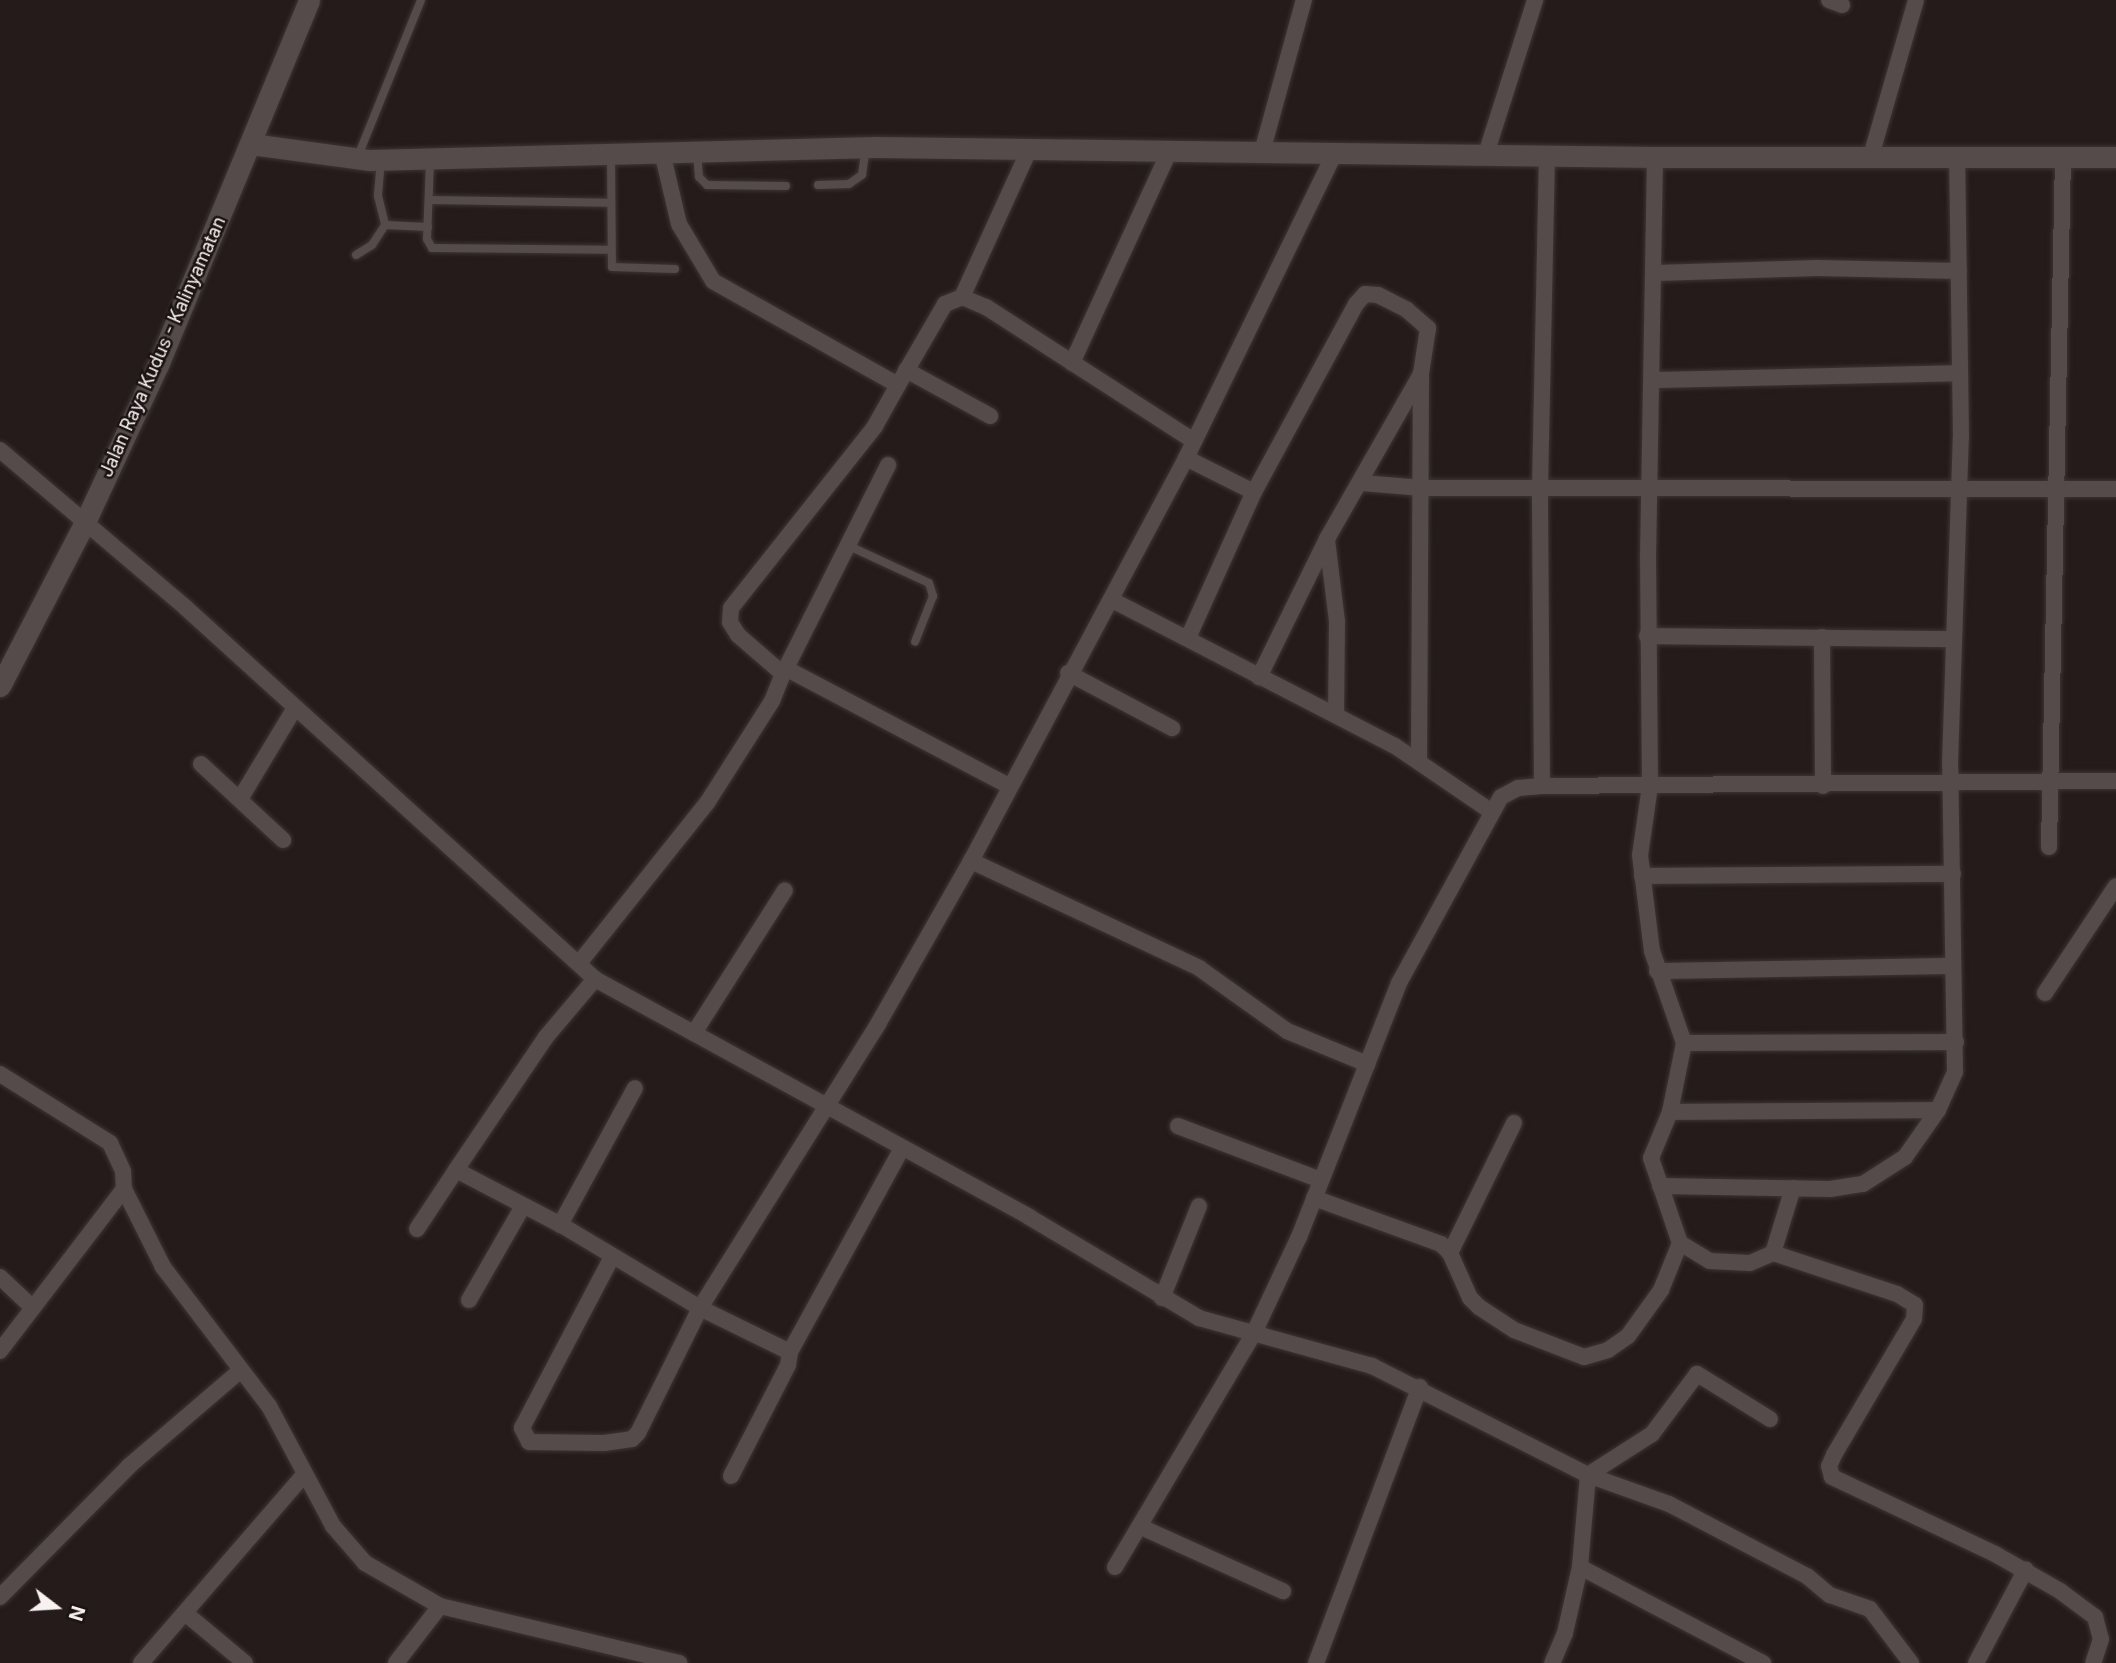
<!DOCTYPE html>
<html>
<head>
<meta charset="utf-8">
<style>
	body { margin:0 }
	#map { position:relative; width:2116px; height:1663px; overflow:hidden; background:#251b1b; font-family:Inter,sans-serif }
	div>[style] { position:absolute }
	[style*='--x'] { left:calc(var(--x)*1px); top:calc(var(--y)*1px); width:calc(var(--w)*1px); rotate:calc(var(--a)*1deg) }
	.roads { filter:drop-shadow(0 0 2px #3d3535) drop-shadow(0 0 2px #3d3535) }
	.service>* { height:8px; margin:-4px; padding:0 4px; transform-origin:4px; border-radius:4px; background:#564b4b }
	.minor>* { height:16px; margin:-8px; padding:0 8px; transform-origin:8px; border-radius:8px; background:#564b4b }
	.tertiary>* { height:21px; margin:-10.5px; padding:0 10.5px; transform-origin:10.5px; border-radius:10.5px; background:#564b4b }
	.secondary>* { height:21px; margin:-10.5px; padding:0 10.5px; transform-origin:10.5px; border-radius:10.5px; background:#564b4b }
	span { translate:-50% -50%; white-space:nowrap; text-align:center; line-height:1.15; -webkit-text-stroke:5px #1b1212; paint-order:stroke }
	.street-label { font-size:18px; color:#f8f1f1 }
	.north { position:absolute; left:21px; top:1572px; width:70px; height:70px; -webkit-text-stroke:5px #1b1212; paint-order:stroke; rotate:107deg; font-size:19px; font-weight:700; line-height:28px; text-align:center; color:#f8f1f1 }
	.north::after { content:''; display:block; margin:auto; width:24px; height:32px; background:#f8f1f1; clip-path:polygon(50% 0,100% 100%,50% 72%,0 100%) }
</style>
</head>
<body>
<div id="map">
	<div class="roads">
		<div class="service">
			<i style="--x:697;--y:154;--w:23;--a:85"></i>
			<i style="--x:699;--y:177;--w:11;--a:45"></i>
			<i style="--x:707;--y:185;--w:79;--a:0.7"></i>
			<i style="--x:358;--y:156;--w:168;--a:-68"></i>
			<i style="--x:611;--y:157;--w:110;--a:89.5"></i>
			<i style="--x:612;--y:267;--w:63;--a:1.8"></i>
			<i style="--x:381;--y:160;--w:36;--a:95"></i>
			<i style="--x:378;--y:196;--w:30;--a:76"></i>
			<i style="--x:385;--y:225;--w:43;--a:2.7"></i>
			<i style="--x:430;--y:161;--w:78;--a:92.2"></i>
			<i style="--x:427;--y:239;--w:10;--a:61"></i>
			<i style="--x:432;--y:248;--w:177;--a:0.6"></i>
			<i style="--x:818;--y:185;--w:31;--a:-2"></i>
			<i style="--x:849;--y:184;--w:16;--a:-35"></i>
			<i style="--x:862;--y:175;--w:27;--a:-82"></i>
			<i style="--x:429;--y:200;--w:181;--a:0.9"></i>
			<i style="--x:356;--y:255;--w:19;--a:-32"></i>
			<i style="--x:372;--y:245;--w:24;--a:-57"></i>
			<i style="--x:847;--y:545;--w:90;--a:24.9"></i>
			<i style="--x:929;--y:583;--w:14;--a:73"></i>
			<i style="--x:933;--y:596;--w:49;--a:111.4"></i>
		</div>
		<div class="minor">
			<i style="--x:1829;--y:0;--w:14;--a:21"></i>
			<i style="--x:1262;--y:152;--w:158;--a:-74.6"></i>
			<i style="--x:1486;--y:154;--w:162;--a:-72.3"></i>
			<i style="--x:1871;--y:156;--w:162;--a:-73.9"></i>
			<i style="--x:1655;--y:157;--w:399;--a:91"></i>
			<i style="--x:1648;--y:556;--w:230;--a:89.5"></i>
			<i style="--x:1650;--y:786;--w:70;--a:98.2"></i>
			<i style="--x:1640;--y:855;--w:97;--a:82.9"></i>
			<i style="--x:1652;--y:951;--w:97;--a:70.8"></i>
			<i style="--x:1684;--y:1043;--w:70;--a:101.5"></i>
			<i style="--x:1670;--y:1112;--w:50;--a:112.4"></i>
			<i style="--x:1651;--y:1158;--w:90;--a:71.2"></i>
			<i style="--x:1680;--y:1243;--w:35;--a:31"></i>
			<i style="--x:1710;--y:1261;--w:40;--a:2.9"></i>
			<i style="--x:1750;--y:1263;--w:25;--a:-23"></i>
			<i style="--x:1773;--y:1253;--w:68;--a:-72.9"></i>
			<i style="--x:1656;--y:273;--w:161;--a:-1.8"></i>
			<i style="--x:1817;--y:268;--w:142;--a:1.2"></i>
			<i style="--x:962;--y:297;--w:162;--a:-65.5"></i>
			<i style="--x:1072;--y:363;--w:232;--a:-65.3"></i>
			<i style="--x:906;--y:370;--w:96;--a:28.7"></i>
			<i style="--x:1654;--y:380;--w:305;--a:-1.3"></i>
			<i style="--x:898;--y:385;--w:94;--a:-59.9"></i>
			<i style="--x:945;--y:304;--w:18;--a:-22"></i>
			<i style="--x:962;--y:297;--w:26;--a:23"></i>
			<i style="--x:986;--y:307;--w:245;--a:32.8"></i>
			<i style="--x:0;--y:450;--w:244;--a:40.3"></i>
			<i style="--x:186;--y:608;--w:552;--a:42.21"></i>
			<i style="--x:595;--y:979;--w:495;--a:28.7"></i>
			<i style="--x:1029;--y:1217;--w:198;--a:30.7"></i>
			<i style="--x:1199;--y:1318;--w:180;--a:15.5"></i>
			<i style="--x:1372;--y:1366;--w:242;--a:26.8"></i>
			<i style="--x:1588;--y:1475;--w:92;--a:95"></i>
			<i style="--x:1580;--y:1567;--w:68;--a:102.8"></i>
			<i style="--x:1565;--y:1633;--w:33;--a:113"></i>
			<i style="--x:1186;--y:458;--w:76;--a:26.6"></i>
			<i style="--x:1362;--y:483;--w:61;--a:4.7"></i>
			<i style="--x:1423;--y:488;--w:693;--a:0.08"></i>
			<i style="--x:1327;--y:540;--w:82;--a:83"></i>
			<i style="--x:1337;--y:621;--w:94;--a:90.6"></i>
			<i style="--x:1112;--y:600;--w:318;--a:27.3"></i>
			<i style="--x:1395;--y:746;--w:117;--a:34.2"></i>
			<i style="--x:1647;--y:636;--w:305;--a:0.6"></i>
			<i style="--x:1822;--y:637;--w:149;--a:89.6"></i>
			<i style="--x:1188;--y:638;--w:160;--a:-65.7"></i>
			<i style="--x:1254;--y:492;--w:214;--a:-61.5"></i>
			<i style="--x:1356;--y:304;--w:13;--a:-48"></i>
			<i style="--x:1365;--y:294;--w:13;--a:4"></i>
			<i style="--x:1378;--y:295;--w:33;--a:27"></i>
			<i style="--x:1407;--y:310;--w:28;--a:41"></i>
			<i style="--x:1428;--y:328;--w:47;--a:98.7"></i>
			<i style="--x:1421;--y:374;--w:190;--a:119.7"></i>
			<i style="--x:1327;--y:539;--w:154;--a:116.2"></i>
			<i style="--x:787;--y:669;--w:251;--a:27.8"></i>
			<i style="--x:1068;--y:673;--w:118;--a:27.9"></i>
			<i style="--x:783;--y:674;--w:234;--a:-63.3"></i>
			<i style="--x:1419;--y:760;--w:386;--a:-89.7"></i>
			<i style="--x:201;--y:764;--w:112;--a:42.8"></i>
			<i style="--x:1542;--y:786;--w:298;--a:-90.4"></i>
			<i style="--x:1540;--y:488;--w:333;--a:-88.8"></i>
			<i style="--x:240;--y:799;--w:106;--a:-58.9"></i>
			<i style="--x:2049;--y:847;--w:690;--a:-88.84"></i>
			<i style="--x:971;--y:861;--w:252;--a:25.1"></i>
			<i style="--x:1199;--y:968;--w:108;--a:35.6"></i>
			<i style="--x:1287;--y:1031;--w:87;--a:22.4"></i>
			<i style="--x:1642;--y:876;--w:311;--a:-0.4"></i>
			<i style="--x:580;--y:962;--w:203;--a:-51.4"></i>
			<i style="--x:707;--y:803;--w:121;--a:-57.5"></i>
			<i style="--x:772;--y:701;--w:29;--a:-68"></i>
			<i style="--x:783;--y:674;--w:60;--a:-139.1"></i>
			<i style="--x:738;--y:635;--w:15;--a:-122"></i>
			<i style="--x:730;--y:622;--w:14;--a:-86"></i>
			<i style="--x:731;--y:608;--w:232;--a:-51.6"></i>
			<i style="--x:875;--y:426;--w:47;--a:-60.7"></i>
			<i style="--x:898;--y:385;--w:212;--a:-150.7"></i>
			<i style="--x:713;--y:281;--w:66;--a:-120.8"></i>
			<i style="--x:679;--y:224;--w:74;--a:-103.3"></i>
			<i style="--x:1657;--y:971;--w:295;--a:-1"></i>
			<i style="--x:595;--y:979;--w:76;--a:130.2"></i>
			<i style="--x:546;--y:1037;--w:161;--a:124.1"></i>
			<i style="--x:456;--y:1170;--w:121;--a:27.6"></i>
			<i style="--x:563;--y:1226;--w:160;--a:30.9"></i>
			<i style="--x:700;--y:1308;--w:100;--a:26.1"></i>
			<i style="--x:2045;--y:993;--w:128;--a:-56.4"></i>
			<i style="--x:694;--y:1033;--w:169;--a:-57.5"></i>
			<i style="--x:1684;--y:1043;--w:272;--a:-0.2"></i>
			<i style="--x:0;--y:1074;--w:130;--a:32.1"></i>
			<i style="--x:110;--y:1143;--w:31;--a:65"></i>
			<i style="--x:123;--y:1171;--w:18;--a:87"></i>
			<i style="--x:124;--y:1189;--w:87;--a:63.4"></i>
			<i style="--x:163;--y:1267;--w:175;--a:52.7"></i>
			<i style="--x:269;--y:1406;--w:136;--a:61.9"></i>
			<i style="--x:333;--y:1526;--w:49;--a:49.1"></i>
			<i style="--x:365;--y:1563;--w:86;--a:29.8"></i>
			<i style="--x:440;--y:1606;--w:246;--a:13.4"></i>
			<i style="--x:1670;--y:1112;--w:268;--a:-0.4"></i>
			<i style="--x:1178;--y:1126;--w:153;--a:20.7"></i>
			<i style="--x:1660;--y:1186;--w:170;--a:1"></i>
			<i style="--x:1830;--y:1189;--w:33;--a:-9"></i>
			<i style="--x:1863;--y:1184;--w:50;--a:-32.7"></i>
			<i style="--x:1905;--y:1157;--w:57;--a:-54.9"></i>
			<i style="--x:1938;--y:1110;--w:42;--a:-65.9"></i>
			<i style="--x:1955;--y:1072;--w:308;--a:-90.9"></i>
			<i style="--x:1950;--y:764;--w:327;--a:-88.1"></i>
			<i style="--x:1961;--y:437;--w:279;--a:-90.8"></i>
			<i style="--x:1314;--y:1198;--w:135;--a:19.9"></i>
			<i style="--x:1441;--y:1244;--w:13;--a:45"></i>
			<i style="--x:1450;--y:1253;--w:49;--a:66"></i>
			<i style="--x:1470;--y:1298;--w:13;--a:45"></i>
			<i style="--x:1479;--y:1307;--w:42;--a:33.3"></i>
			<i style="--x:1514;--y:1330;--w:75;--a:21.1"></i>
			<i style="--x:1584;--y:1357;--w:25;--a:-16"></i>
			<i style="--x:1608;--y:1350;--w:24;--a:-35"></i>
			<i style="--x:1628;--y:1336;--w:57;--a:-54.3"></i>
			<i style="--x:1661;--y:1290;--w:51;--a:-68"></i>
			<i style="--x:560;--y:1225;--w:156;--a:-61.3"></i>
			<i style="--x:417;--y:1229;--w:71;--a:-56.5"></i>
			<i style="--x:1450;--y:1253;--w:145;--a:-63.8"></i>
			<i style="--x:1773;--y:1253;--w:131;--a:18.3"></i>
			<i style="--x:1897;--y:1294;--w:21;--a:31"></i>
			<i style="--x:1915;--y:1305;--w:14;--a:94"></i>
			<i style="--x:1914;--y:1319;--w:158;--a:120.5"></i>
			<i style="--x:1834;--y:1455;--w:12;--a:114"></i>
			<i style="--x:1829;--y:1466;--w:11;--a:75"></i>
			<i style="--x:1832;--y:1477;--w:180;--a:25.3"></i>
			<i style="--x:1995;--y:1554;--w:75;--a:29.6"></i>
			<i style="--x:2060;--y:1591;--w:44;--a:36.6"></i>
			<i style="--x:2095;--y:1617;--w:23;--a:75"></i>
			<i style="--x:2101;--y:1639;--w:25;--a:108"></i>
			<i style="--x:612;--y:1257;--w:193;--a:117.8"></i>
			<i style="--x:522;--y:1428;--w:16;--a:63"></i>
			<i style="--x:529;--y:1442;--w:75;--a:0.8"></i>
			<i style="--x:604;--y:1443;--w:28;--a:-8"></i>
			<i style="--x:632;--y:1439;--w:8;--a:-45"></i>
			<i style="--x:638;--y:1433;--w:140;--a:-63.6"></i>
			<i style="--x:700;--y:1308;--w:335;--a:-57.9"></i>
			<i style="--x:878;--y:1024;--w:188;--a:-60.3"></i>
			<i style="--x:971;--y:861;--w:457;--a:-61.9"></i>
			<i style="--x:1186;--y:458;--w:340;--a:-64"></i>
			<i style="--x:0;--y:1277;--w:45;--a:43.2"></i>
			<i style="--x:1162;--y:1298;--w:99;--a:-68.1"></i>
			<i style="--x:469;--y:1300;--w:108;--a:-60.1"></i>
			<i style="--x:0;--y:1351;--w:204;--a:-52.6"></i>
			<i style="--x:1770;--y:1419;--w:86;--a:-148.3"></i>
			<i style="--x:1697;--y:1374;--w:75;--a:126.9"></i>
			<i style="--x:1652;--y:1434;--w:76;--a:147.4"></i>
			<i style="--x:1588;--y:1475;--w:86;--a:19.7"></i>
			<i style="--x:1669;--y:1504;--w:156;--a:27.6"></i>
			<i style="--x:1807;--y:1576;--w:30;--a:40"></i>
			<i style="--x:1830;--y:1595;--w:42;--a:19.3"></i>
			<i style="--x:1870;--y:1609;--w:68;--a:52.8"></i>
			<i style="--x:731;--y:1476;--w:125;--a:-62.8"></i>
			<i style="--x:788;--y:1365;--w:13;--a:-81"></i>
			<i style="--x:790;--y:1352;--w:230;--a:-61.2"></i>
			<i style="--x:1141;--y:1527;--w:156;--a:24.3"></i>
			<i style="--x:1115;--y:1567;--w:270;--a:-59.3"></i>
			<i style="--x:1253;--y:1335;--w:108;--a:-64.9"></i>
			<i style="--x:1299;--y:1237;--w:273;--a:-68.5"></i>
			<i style="--x:1399;--y:983;--w:212;--a:-61.3"></i>
			<i style="--x:1501;--y:797;--w:19;--a:-28"></i>
			<i style="--x:1518;--y:788;--w:24;--a:-5"></i>
			<i style="--x:1542;--y:786;--w:574;--a:-0.5"></i>
			<i style="--x:1580;--y:1567;--w:207;--a:27.7"></i>
			<i style="--x:0;--y:1597;--w:184;--a:-45.4"></i>
			<i style="--x:129;--y:1466;--w:146;--a:-40.6"></i>
			<i style="--x:185;--y:1613;--w:78;--a:39.8"></i>
			<i style="--x:141;--y:1663;--w:247;--a:-49.1"></i>
			<i style="--x:396;--y:1663;--w:72;--a:-52.3"></i>
			<i style="--x:1316;--y:1663;--w:295;--a:-69.4"></i>
			<i style="--x:1976;--y:1663;--w:106;--a:-62"></i>
		</div>
		<div class="tertiary">
			<i style="--x:251;--y:144;--w:120;--a:7.7"></i>
			<i style="--x:370;--y:160;--w:506;--a:-1.47"></i>
			<i style="--x:876;--y:147;--w:779;--a:0.74"></i>
			<i style="--x:1655;--y:157;--w:461;--a:0"></i>
		</div>
		<div class="secondary">
			<i style="--x:0;--y:686;--w:185;--a:-62.6"></i>
			<i style="--x:85;--y:522;--w:173;--a:-65.1"></i>
			<i style="--x:158;--y:365;--w:395;--a:-67.5"></i>
		</div>
	</div>
	<div class="street-label">
		<span style="left:163px;top:347px;rotate:-66deg">Jalan Raya Kudus - Kalinyamatan</span>
	</div>
	<div class="north">N</div>
</div>
</body>
</html>
